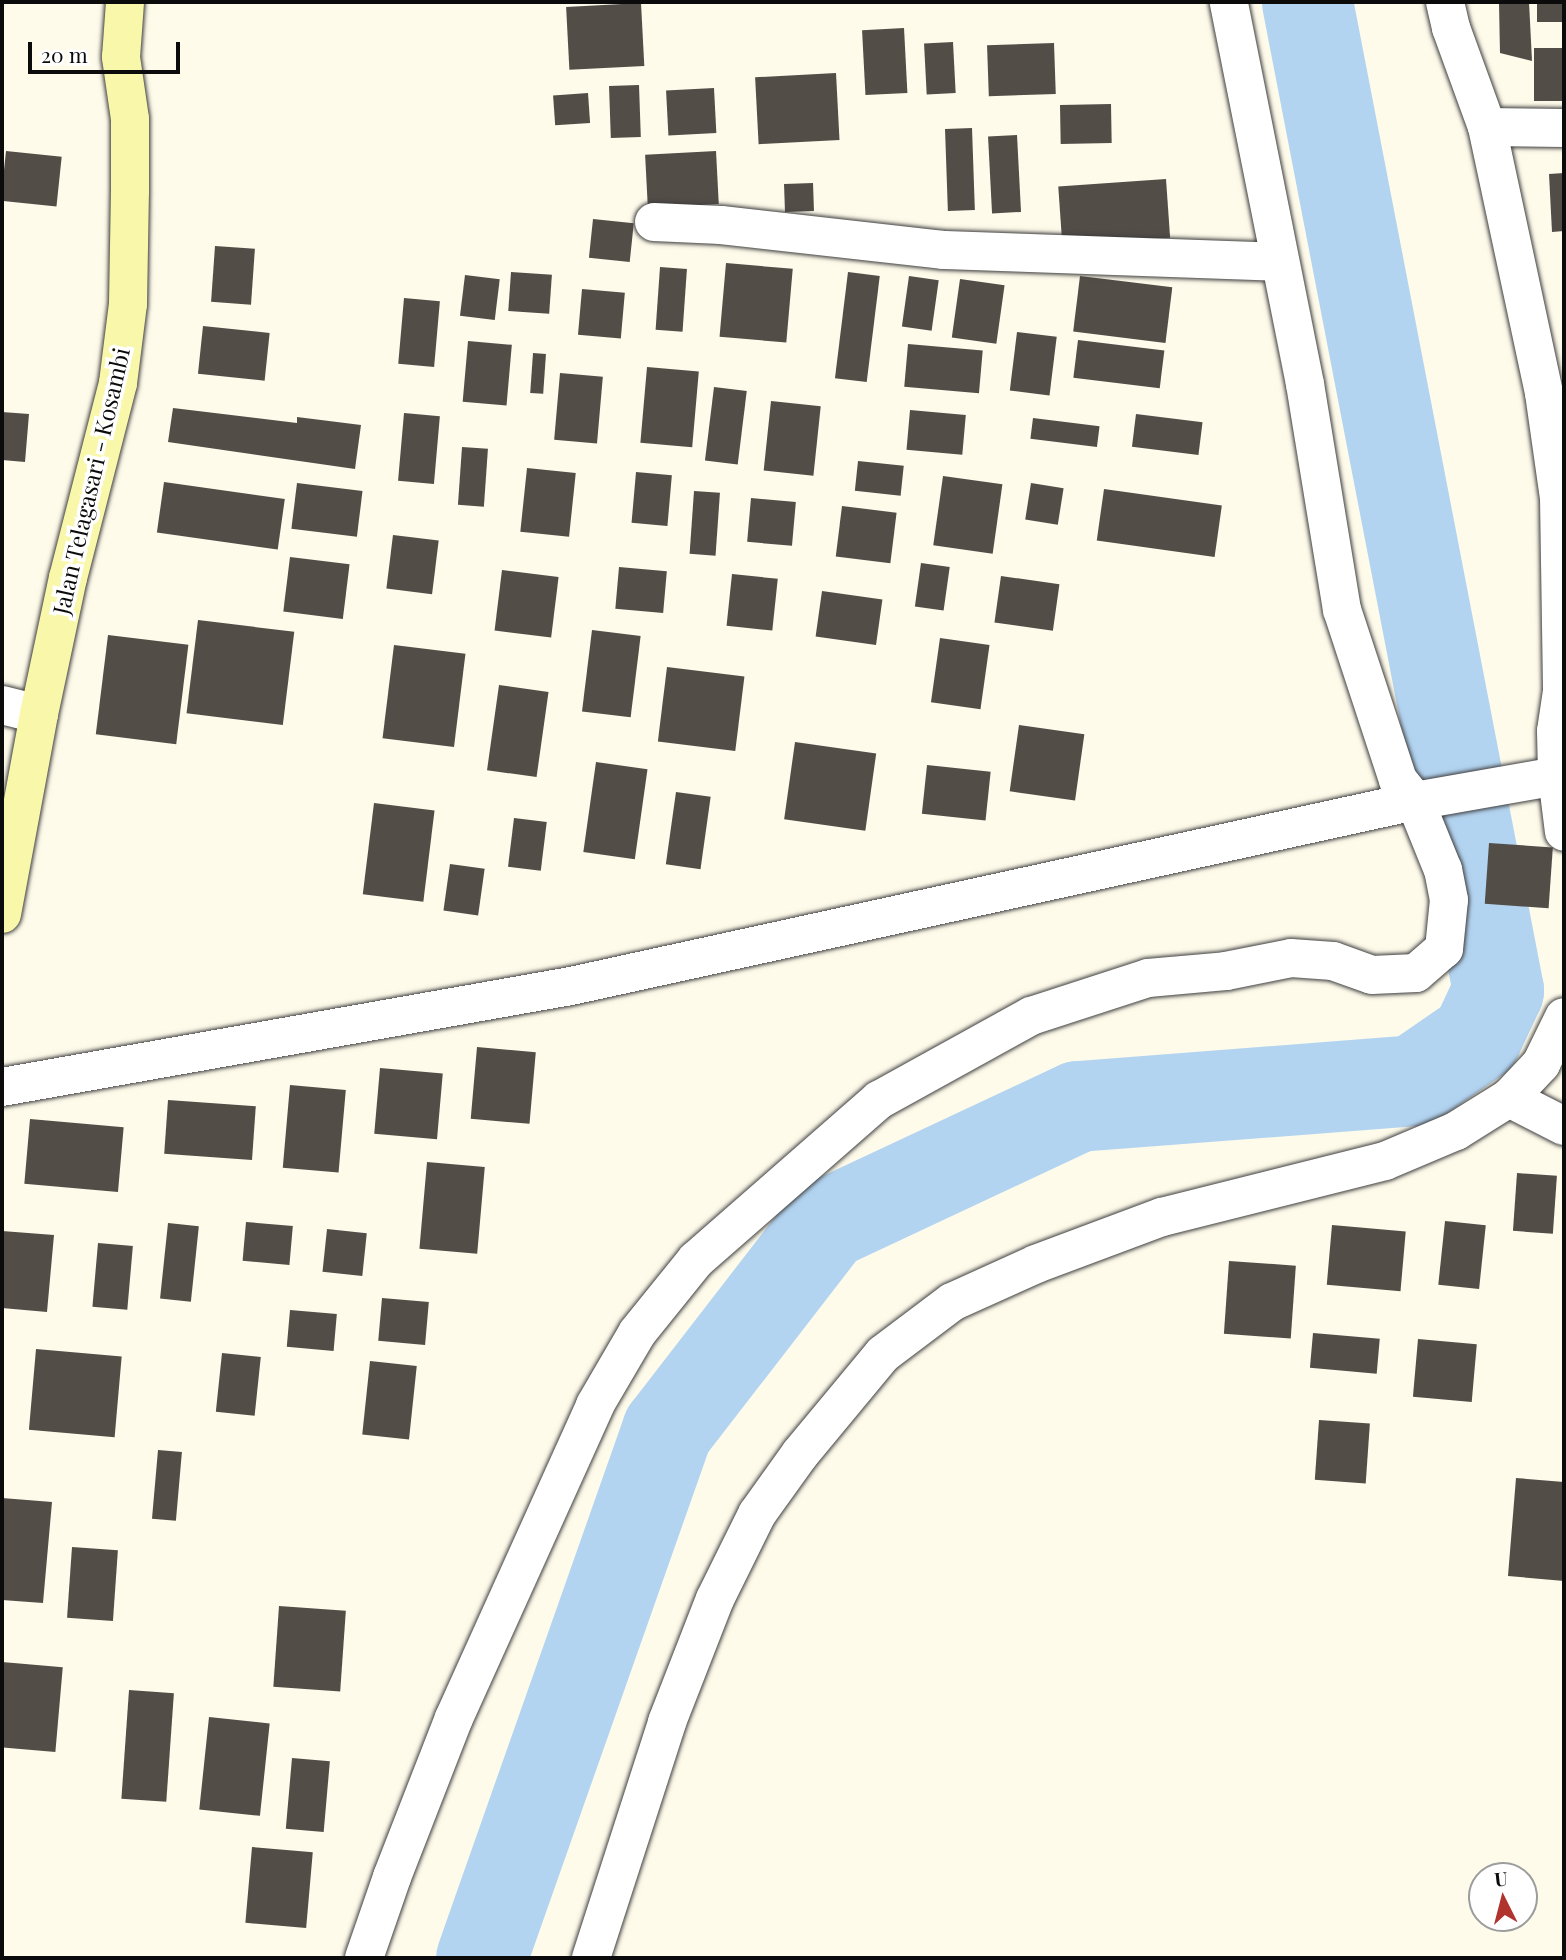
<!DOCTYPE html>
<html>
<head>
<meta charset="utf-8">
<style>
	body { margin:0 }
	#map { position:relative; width:1566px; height:1960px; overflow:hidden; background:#fefbeb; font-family:"Playfair Display",serif }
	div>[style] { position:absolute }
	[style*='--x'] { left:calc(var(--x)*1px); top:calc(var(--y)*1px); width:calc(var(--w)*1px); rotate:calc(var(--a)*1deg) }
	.river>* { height:91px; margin:-45.5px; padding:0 45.5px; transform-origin:45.5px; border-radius:45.5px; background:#b3d4f1 }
	.building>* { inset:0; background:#534d48; transform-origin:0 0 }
	.roads { filter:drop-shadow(0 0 2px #3e3e3e) drop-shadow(0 0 2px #3e3e3e) }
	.street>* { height:38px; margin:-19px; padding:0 19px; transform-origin:19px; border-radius:19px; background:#fff }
	.secondary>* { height:38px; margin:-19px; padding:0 19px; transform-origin:19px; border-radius:19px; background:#f9f7aa }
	span { translate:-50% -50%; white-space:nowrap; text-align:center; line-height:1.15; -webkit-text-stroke:7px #fff; paint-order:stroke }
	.street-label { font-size:23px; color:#0b0b0b }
	.frame { position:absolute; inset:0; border:4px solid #0b0b0b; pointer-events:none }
	.north { position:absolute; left:1468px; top:1862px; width:70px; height:70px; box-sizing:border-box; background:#fff; border:2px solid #9d9d9d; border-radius:50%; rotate:354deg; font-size:19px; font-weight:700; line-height:28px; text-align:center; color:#0b0b0b }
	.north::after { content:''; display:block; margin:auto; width:24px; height:32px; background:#b0332e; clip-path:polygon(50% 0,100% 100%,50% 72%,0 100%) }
	.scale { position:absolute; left:28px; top:42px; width:152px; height:32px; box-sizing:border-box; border:4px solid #0b0b0b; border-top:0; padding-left:9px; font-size:21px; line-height:24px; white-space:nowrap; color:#0b0b0b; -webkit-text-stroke:5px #fff; paint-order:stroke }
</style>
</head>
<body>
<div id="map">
	<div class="river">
		<i style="--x:481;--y:1958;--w:560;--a:-70.59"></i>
		<i style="--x:667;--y:1430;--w:260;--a:-52.3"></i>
		<i style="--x:826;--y:1224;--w:278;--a:-25.1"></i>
		<i style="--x:1078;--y:1106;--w:337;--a:-4.4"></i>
		<i style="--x:1414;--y:1080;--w:75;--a:-34.7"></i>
		<i style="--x:1476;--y:1037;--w:52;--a:-64.9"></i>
		<i style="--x:1498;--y:990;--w:1006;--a:-100.94"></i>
	</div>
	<div class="building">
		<i style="clip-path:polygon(1507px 2px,1529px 2px,1532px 61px,1500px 53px,1499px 4px)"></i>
		<i style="left:1537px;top:2px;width:27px;height:20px"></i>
		<i style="left:641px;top:3px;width:63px;height:75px;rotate:87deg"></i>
		<i style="left:904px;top:28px;width:65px;height:42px;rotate:87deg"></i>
		<i style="left:953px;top:42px;width:51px;height:29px;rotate:87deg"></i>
		<i style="left:1054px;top:43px;width:51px;height:67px;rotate:88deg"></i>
		<i style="left:1564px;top:48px;width:53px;height:30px;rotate:90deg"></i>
		<i style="left:836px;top:73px;width:67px;height:81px;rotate:87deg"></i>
		<i style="left:639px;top:85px;width:52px;height:30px;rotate:88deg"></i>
		<i style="left:714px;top:88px;width:45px;height:48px;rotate:87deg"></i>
		<i style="left:588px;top:93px;width:30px;height:35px;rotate:86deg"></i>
		<i style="left:1111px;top:104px;width:39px;height:51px;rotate:89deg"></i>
		<i style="left:972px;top:128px;width:82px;height:27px;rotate:88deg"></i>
		<i style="left:1017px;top:135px;width:77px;height:29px;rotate:87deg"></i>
		<i style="left:6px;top:151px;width:56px;height:50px;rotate:6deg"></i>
		<i style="left:716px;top:151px;width:53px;height:71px;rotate:87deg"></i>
		<i style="clip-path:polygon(1564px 173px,1564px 231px,1552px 232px,1549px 174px)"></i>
		<i style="left:1166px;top:179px;width:59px;height:108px;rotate:86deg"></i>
		<i style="left:813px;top:183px;width:28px;height:29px;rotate:88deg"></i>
		<i style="left:593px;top:219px;width:41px;height:39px;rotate:6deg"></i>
		<i style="left:215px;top:246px;width:40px;height:56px;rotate:4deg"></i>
		<i style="left:726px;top:263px;width:67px;height:74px;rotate:5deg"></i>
		<i style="left:660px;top:267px;width:27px;height:63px;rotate:4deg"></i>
		<i style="left:511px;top:272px;width:41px;height:39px;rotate:4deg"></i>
		<i style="left:848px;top:272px;width:32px;height:107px;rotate:7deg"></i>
		<i style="left:465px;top:275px;width:35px;height:41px;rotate:7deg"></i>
		<i style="left:909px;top:276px;width:30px;height:51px;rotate:8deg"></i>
		<i style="left:1080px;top:276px;width:93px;height:56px;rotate:7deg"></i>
		<i style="left:960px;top:279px;width:45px;height:59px;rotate:8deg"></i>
		<i style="left:582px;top:289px;width:43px;height:46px;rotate:5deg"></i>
		<i style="left:404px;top:298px;width:36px;height:66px;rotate:5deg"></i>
		<i style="left:203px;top:326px;width:67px;height:48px;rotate:6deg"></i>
		<i style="left:1017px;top:332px;width:40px;height:59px;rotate:7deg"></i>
		<i style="left:1078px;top:340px;width:87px;height:38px;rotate:7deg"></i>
		<i style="left:468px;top:341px;width:44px;height:61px;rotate:5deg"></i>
		<i style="left:908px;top:344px;width:75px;height:43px;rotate:5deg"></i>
		<i style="left:533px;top:353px;width:13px;height:40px;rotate:4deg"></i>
		<i style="left:647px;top:367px;width:52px;height:76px;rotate:5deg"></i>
		<i style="left:560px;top:373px;width:43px;height:67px;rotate:5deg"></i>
		<i style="left:714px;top:387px;width:33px;height:74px;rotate:7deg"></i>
		<i style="left:771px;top:401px;width:50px;height:70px;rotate:6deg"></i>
		<i style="clip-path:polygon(173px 408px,297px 423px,297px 417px,361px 425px,355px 469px,168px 442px)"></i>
		<i style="left:910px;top:410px;width:56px;height:40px;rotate:5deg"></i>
		<i style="clip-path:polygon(2px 412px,29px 414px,25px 462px,2px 460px)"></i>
		<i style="left:404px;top:413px;width:36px;height:68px;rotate:5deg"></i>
		<i style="left:1136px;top:414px;width:67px;height:33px;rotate:7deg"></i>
		<i style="left:1033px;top:418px;width:67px;height:21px;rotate:7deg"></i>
		<i style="left:462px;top:447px;width:26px;height:58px;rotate:4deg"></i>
		<i style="left:858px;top:461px;width:46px;height:30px;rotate:6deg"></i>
		<i style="left:527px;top:468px;width:49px;height:64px;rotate:6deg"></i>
		<i style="left:636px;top:472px;width:36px;height:51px;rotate:5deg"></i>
		<i style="left:943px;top:476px;width:60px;height:70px;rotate:8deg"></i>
		<i style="left:164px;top:482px;width:122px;height:51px;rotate:8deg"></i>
		<i style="left:297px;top:483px;width:66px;height:46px;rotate:7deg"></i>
		<i style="left:1031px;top:483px;width:33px;height:37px;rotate:9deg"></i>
		<i style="left:1104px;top:489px;width:119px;height:52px;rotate:8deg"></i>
		<i style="left:694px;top:491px;width:26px;height:63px;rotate:4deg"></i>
		<i style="left:751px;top:498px;width:45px;height:44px;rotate:5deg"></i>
		<i style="left:842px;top:506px;width:55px;height:51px;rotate:7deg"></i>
		<i style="left:393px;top:535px;width:46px;height:54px;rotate:7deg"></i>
		<i style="left:290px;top:557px;width:60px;height:55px;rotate:7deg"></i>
		<i style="left:921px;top:563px;width:29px;height:44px;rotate:8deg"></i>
		<i style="left:619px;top:567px;width:48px;height:42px;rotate:5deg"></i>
		<i style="left:502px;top:570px;width:57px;height:61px;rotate:7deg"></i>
		<i style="left:732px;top:574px;width:46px;height:52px;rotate:6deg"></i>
		<i style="left:1001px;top:576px;width:59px;height:47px;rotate:8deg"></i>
		<i style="left:822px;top:591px;width:61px;height:46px;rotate:8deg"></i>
		<i style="left:198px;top:620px;width:97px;height:94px;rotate:7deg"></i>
		<i style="left:592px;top:630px;width:49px;height:82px;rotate:7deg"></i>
		<i style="left:108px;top:635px;width:81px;height:100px;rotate:7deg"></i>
		<i style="left:940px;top:638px;width:50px;height:65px;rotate:8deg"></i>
		<i style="left:394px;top:645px;width:72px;height:94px;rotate:7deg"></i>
		<i style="left:667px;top:667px;width:78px;height:75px;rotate:7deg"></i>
		<i style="left:499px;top:685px;width:50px;height:86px;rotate:8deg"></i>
		<i style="left:1019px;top:725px;width:66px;height:67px;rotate:8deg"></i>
		<i style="left:795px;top:742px;width:82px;height:78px;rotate:8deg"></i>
		<i style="left:596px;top:762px;width:52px;height:91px;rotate:8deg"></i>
		<i style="left:927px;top:765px;width:64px;height:49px;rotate:6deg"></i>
		<i style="left:676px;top:792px;width:35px;height:73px;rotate:8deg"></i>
		<i style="left:374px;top:803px;width:61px;height:92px;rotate:7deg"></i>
		<i style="left:514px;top:818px;width:33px;height:49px;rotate:7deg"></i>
		<i style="left:1489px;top:843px;width:64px;height:61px;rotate:4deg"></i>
		<i style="left:450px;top:864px;width:35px;height:47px;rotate:8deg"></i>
		<i style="left:477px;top:1047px;width:59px;height:72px;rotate:5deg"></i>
		<i style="left:380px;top:1068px;width:63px;height:66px;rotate:5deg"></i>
		<i style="left:290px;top:1085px;width:56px;height:83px;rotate:5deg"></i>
		<i style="left:168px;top:1100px;width:88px;height:54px;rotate:4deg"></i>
		<i style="left:30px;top:1119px;width:94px;height:65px;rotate:5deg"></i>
		<i style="left:427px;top:1162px;width:58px;height:87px;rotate:5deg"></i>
		<i style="left:1517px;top:1173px;width:40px;height:58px;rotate:4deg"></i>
		<i style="left:1445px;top:1221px;width:41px;height:64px;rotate:6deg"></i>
		<i style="left:246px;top:1222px;width:47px;height:39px;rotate:5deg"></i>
		<i style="left:168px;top:1223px;width:31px;height:76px;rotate:6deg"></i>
		<i style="left:1332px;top:1225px;width:74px;height:60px;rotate:5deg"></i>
		<i style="left:327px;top:1229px;width:40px;height:43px;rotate:6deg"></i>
		<i style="clip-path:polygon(2px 1231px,54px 1235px,47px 1312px,2px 1308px)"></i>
		<i style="left:98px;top:1243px;width:35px;height:64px;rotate:5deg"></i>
		<i style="left:1229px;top:1261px;width:67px;height:73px;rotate:4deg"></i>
		<i style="left:382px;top:1298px;width:47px;height:43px;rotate:5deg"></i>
		<i style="left:290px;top:1310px;width:47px;height:37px;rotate:5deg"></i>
		<i style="left:1313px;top:1333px;width:67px;height:35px;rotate:5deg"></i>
		<i style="left:1418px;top:1339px;width:59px;height:58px;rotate:5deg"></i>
		<i style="left:36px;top:1349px;width:86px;height:81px;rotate:5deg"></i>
		<i style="left:222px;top:1353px;width:39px;height:59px;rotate:6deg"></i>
		<i style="left:370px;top:1361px;width:47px;height:74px;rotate:6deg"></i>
		<i style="left:1319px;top:1420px;width:51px;height:60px;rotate:4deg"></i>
		<i style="left:158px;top:1450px;width:24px;height:69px;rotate:5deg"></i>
		<i style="clip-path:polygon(1516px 1478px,1564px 1482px,1564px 1581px,1508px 1576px)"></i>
		<i style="clip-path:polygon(2px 1498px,52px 1502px,43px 1603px,2px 1600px)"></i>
		<i style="left:72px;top:1547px;width:46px;height:71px;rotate:4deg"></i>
		<i style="left:279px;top:1606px;width:67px;height:81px;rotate:4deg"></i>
		<i style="left:2px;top:1662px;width:61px;height:85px;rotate:5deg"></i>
		<i style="left:129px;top:1690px;width:45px;height:109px;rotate:4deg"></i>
		<i style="left:209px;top:1717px;width:61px;height:93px;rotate:6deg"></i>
		<i style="left:292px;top:1758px;width:38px;height:71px;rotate:5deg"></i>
		<i style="left:252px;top:1847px;width:61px;height:76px;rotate:5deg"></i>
	</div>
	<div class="roads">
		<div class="street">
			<i style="--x:1445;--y:2;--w:27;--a:77"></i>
			<i style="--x:1451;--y:28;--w:105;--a:70"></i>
			<i style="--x:1487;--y:127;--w:272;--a:77.9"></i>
			<i style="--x:1544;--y:393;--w:106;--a:81.9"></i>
			<i style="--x:1559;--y:498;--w:193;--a:89.1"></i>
			<i style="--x:1562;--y:691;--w:40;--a:98.5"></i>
			<i style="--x:1556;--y:731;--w:45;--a:88.7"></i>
			<i style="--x:1557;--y:776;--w:56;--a:82.9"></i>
			<i style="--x:1487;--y:127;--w:77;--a:0.7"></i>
			<i style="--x:654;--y:222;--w:67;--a:2.6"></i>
			<i style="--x:721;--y:225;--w:223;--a:6.4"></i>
			<i style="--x:943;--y:250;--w:336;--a:2"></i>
			<i style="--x:2;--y:705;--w:38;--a:14"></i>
			<i style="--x:2;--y:1087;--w:578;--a:-10.07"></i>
			<i style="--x:571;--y:986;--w:864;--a:-12.36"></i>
			<i style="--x:1415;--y:801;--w:144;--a:-10"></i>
			<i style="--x:1509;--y:1098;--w:62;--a:27"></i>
			<i style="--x:364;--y:1958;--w:86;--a:-70.9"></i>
			<i style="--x:392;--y:1877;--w:171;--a:-68.7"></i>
			<i style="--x:454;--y:1718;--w:343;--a:-65.7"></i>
			<i style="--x:595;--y:1405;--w:83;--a:-59.7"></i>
			<i style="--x:637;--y:1333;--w:94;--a:-51.1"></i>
			<i style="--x:696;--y:1260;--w:243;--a:-41.2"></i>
			<i style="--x:879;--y:1100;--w:174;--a:-28.9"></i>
			<i style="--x:1031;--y:1016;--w:123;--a:-18"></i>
			<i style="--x:1148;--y:978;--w:78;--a:-5.1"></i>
			<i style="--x:1226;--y:971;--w:66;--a:-11.3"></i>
			<i style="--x:1291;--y:958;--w:42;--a:4.1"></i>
			<i style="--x:1333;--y:961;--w:41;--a:19.7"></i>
			<i style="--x:1372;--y:975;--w:44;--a:-2.6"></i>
			<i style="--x:1416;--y:973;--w:37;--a:-41"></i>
			<i style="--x:1444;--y:949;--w:49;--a:-84.2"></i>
			<i style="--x:1449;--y:900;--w:31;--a:-101"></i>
			<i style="--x:1443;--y:870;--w:74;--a:-112.1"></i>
			<i style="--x:1415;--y:801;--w:27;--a:-129"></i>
			<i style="--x:1398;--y:780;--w:179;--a:-108.2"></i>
			<i style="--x:1342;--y:610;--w:229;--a:-99.3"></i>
			<i style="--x:1305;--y:384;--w:389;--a:-101.3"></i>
			<i style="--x:591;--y:1958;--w:248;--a:-72.1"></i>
			<i style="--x:667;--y:1722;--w:132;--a:-68.7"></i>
			<i style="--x:715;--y:1599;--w:95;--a:-63.7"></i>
			<i style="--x:757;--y:1514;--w:74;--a:-54.4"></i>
			<i style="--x:800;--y:1454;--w:130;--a:-50.3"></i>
			<i style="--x:883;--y:1354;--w:86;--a:-37"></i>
			<i style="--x:952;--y:1302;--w:92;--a:-24.3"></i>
			<i style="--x:1036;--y:1264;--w:134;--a:-20.5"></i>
			<i style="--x:1162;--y:1217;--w:230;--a:-14.1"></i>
			<i style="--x:1385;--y:1161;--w:77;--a:-22.9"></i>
			<i style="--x:1456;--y:1131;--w:62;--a:-31.9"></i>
			<i style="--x:1509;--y:1098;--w:47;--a:-46.7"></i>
			<i style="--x:1541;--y:1064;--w:52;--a:-63.9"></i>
		</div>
		<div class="secondary">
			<i style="--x:2;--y:914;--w:203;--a:-79.5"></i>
			<i style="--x:39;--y:714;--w:139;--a:-78"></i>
			<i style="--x:68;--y:578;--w:201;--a:-75.6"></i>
			<i style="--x:118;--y:383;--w:80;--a:-82.8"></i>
			<i style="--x:128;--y:304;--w:112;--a:-89"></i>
			<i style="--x:130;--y:192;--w:73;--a:-90"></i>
			<i style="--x:130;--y:119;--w:63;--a:-98.3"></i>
			<i style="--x:121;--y:57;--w:55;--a:-85.8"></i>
		</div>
	</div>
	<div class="street-label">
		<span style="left:91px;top:481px;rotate:-77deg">Jalan Telagasari - Kosambi</span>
	</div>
	<div class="frame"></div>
	<div class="north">U</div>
	<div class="scale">20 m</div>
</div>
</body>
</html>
